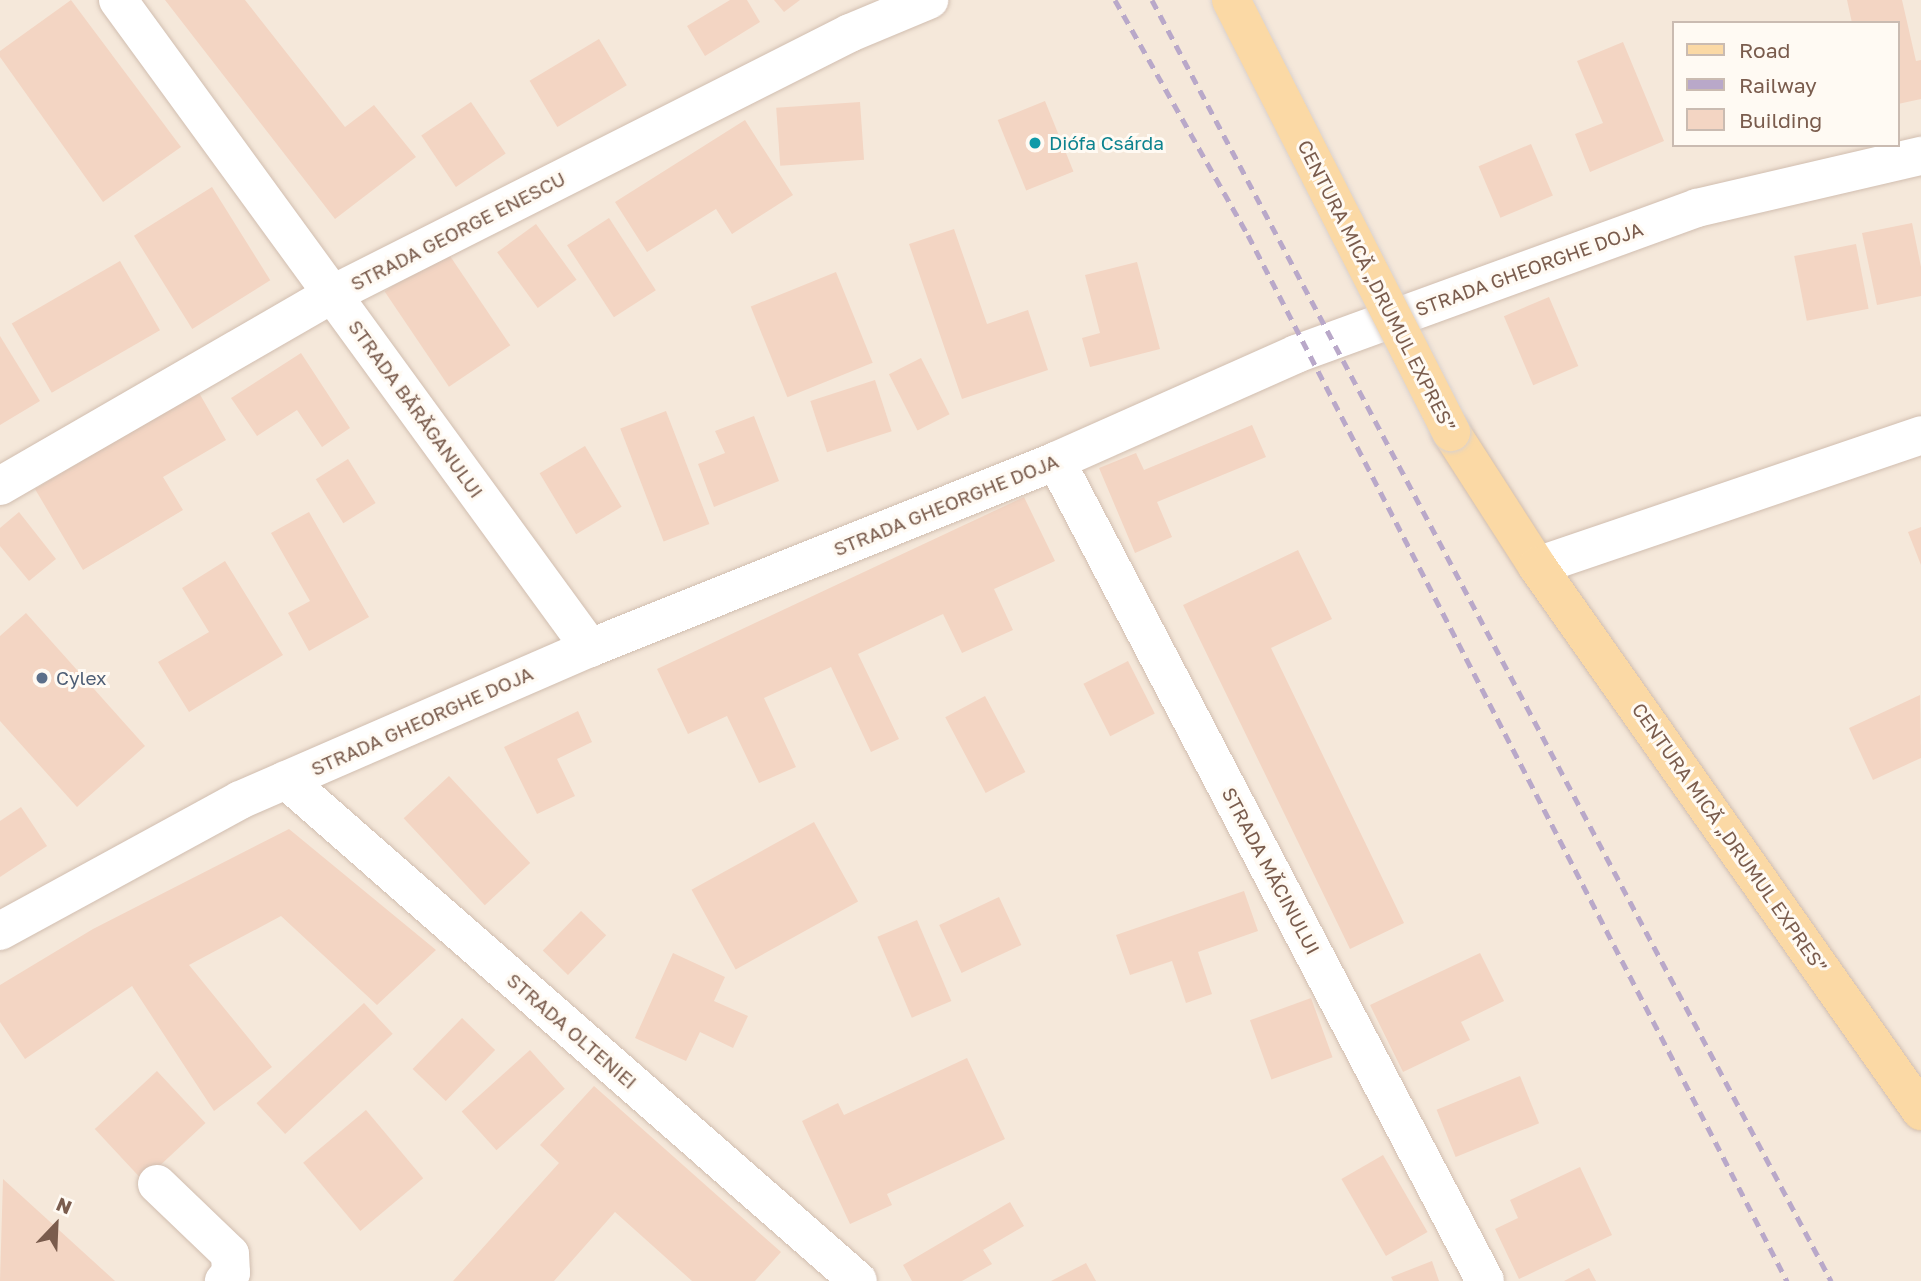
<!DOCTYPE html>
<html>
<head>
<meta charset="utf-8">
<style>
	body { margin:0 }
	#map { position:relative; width:1921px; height:1281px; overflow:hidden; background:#fdf6ec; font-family:"Golos Text",sans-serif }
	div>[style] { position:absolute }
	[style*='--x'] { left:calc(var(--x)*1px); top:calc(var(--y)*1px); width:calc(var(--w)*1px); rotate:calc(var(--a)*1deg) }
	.residential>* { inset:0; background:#f5e8da }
	.building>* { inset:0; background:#f3d5c3; transform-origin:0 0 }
	.roads { filter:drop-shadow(0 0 2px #d1beb0) drop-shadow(0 0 2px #d1beb0) }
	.minor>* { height:38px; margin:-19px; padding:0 19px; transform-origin:19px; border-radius:19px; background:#fff }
	.major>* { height:38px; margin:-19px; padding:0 19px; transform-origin:19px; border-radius:19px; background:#fbd9a5 }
	.rail>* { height:5px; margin-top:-2.5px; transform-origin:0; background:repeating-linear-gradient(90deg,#b9a8c9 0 10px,transparent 0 17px) }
	.bridges { filter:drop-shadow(0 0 2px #dad1cd) drop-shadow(0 0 2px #dad1cd) }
	.major-bridge>* { height:38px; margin:-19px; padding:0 19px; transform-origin:19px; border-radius:19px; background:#fbd9a5 }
	.dots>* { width:19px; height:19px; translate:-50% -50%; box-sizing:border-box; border:4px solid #fffaf3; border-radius:50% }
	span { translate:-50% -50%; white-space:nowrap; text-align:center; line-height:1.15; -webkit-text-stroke:6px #fffaf3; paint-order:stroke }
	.culture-label { font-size:19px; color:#0d838f }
	.left { translate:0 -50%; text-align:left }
	.street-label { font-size:19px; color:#7a5c4d }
	.service-label { font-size:19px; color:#4e5e75 }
	.legend { position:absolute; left:1672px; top:21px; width:228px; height:126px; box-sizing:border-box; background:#fffaf3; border:2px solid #cabbb1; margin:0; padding:9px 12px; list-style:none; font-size:21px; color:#7a5c4d }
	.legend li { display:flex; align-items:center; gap:14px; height:35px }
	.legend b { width:35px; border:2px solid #cabbb1 }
	.north { position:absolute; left:21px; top:1190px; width:70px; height:70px; -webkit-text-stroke:5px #fffaf3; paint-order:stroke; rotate:23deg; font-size:19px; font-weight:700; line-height:28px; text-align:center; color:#7a5c4d }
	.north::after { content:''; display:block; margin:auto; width:24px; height:32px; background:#7a5c4d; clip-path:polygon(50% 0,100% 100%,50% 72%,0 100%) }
</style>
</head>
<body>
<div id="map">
	<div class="residential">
		<i style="clip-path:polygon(evenodd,0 0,1921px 0,1921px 1281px,0 1281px,0 0,1674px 23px,1898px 23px,1898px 145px,1674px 145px,1674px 23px)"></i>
	</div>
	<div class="building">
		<i style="clip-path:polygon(71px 0,181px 147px,103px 202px,0 57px,0 51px)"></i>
		<i style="clip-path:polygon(165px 0,245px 0,345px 127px,374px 105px,416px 157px,335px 219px)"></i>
		<i style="clip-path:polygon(730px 0,747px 0,760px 22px,705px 56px,687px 26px)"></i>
		<i style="clip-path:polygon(774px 0,800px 0,784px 12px)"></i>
		<i style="clip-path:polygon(1847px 0,1902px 0,1916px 61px,1921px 60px,1921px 99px,1898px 104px,1898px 23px,1852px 23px)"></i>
		<i style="left:599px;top:39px;width:54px;height:81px;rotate:59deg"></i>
		<i style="clip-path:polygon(1623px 42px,1664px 141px,1590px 172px,1575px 134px,1603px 123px,1577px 61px)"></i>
		<i style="left:1045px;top:101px;width:76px;height:51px;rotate:68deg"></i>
		<i style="left:471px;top:102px;width:62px;height:60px;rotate:56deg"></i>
		<i style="left:860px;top:102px;width:58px;height:84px;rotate:86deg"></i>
		<i style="clip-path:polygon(745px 120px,793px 195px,732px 234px,716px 209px,647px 252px,615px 202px)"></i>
		<i style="left:1531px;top:144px;width:56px;height:57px;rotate:67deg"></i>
		<i style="left:212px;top:187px;width:110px;height:92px;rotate:58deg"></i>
		<i style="left:609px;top:218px;width:86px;height:50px;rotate:57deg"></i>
		<i style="clip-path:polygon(1912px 223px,1921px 267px,1921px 296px,1877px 305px,1862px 233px)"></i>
		<i style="left:536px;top:224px;width:69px;height:48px;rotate:54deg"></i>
		<i style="clip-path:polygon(954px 229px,987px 324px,1028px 310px,1048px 370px,962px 399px,909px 244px)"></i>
		<i style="left:1856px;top:244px;width:66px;height:63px;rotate:79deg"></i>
		<i style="left:446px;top:250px;width:115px;height:74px;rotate:56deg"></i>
		<i style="left:120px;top:261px;width:80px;height:125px;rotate:60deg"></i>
		<i style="clip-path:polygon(1137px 262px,1160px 349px,1090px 367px,1082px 338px,1100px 333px,1085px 275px)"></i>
		<i style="left:836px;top:272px;width:98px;height:92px;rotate:68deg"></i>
		<i style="left:1549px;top:297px;width:75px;height:49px;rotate:67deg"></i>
		<i style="clip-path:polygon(0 336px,40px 401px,0 425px)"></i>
		<i style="clip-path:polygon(301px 353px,350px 428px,322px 447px,297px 410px,257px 436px,231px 398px)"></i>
		<i style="left:921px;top:358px;width:63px;height:36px;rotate:63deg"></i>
		<i style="left:875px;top:380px;width:54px;height:68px;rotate:72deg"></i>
		<i style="clip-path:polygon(198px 391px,226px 440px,163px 477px,183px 510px,83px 570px,35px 489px)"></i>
		<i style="left:666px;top:411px;width:121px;height:49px;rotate:69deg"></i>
		<i style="clip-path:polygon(754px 416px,779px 481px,714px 507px,698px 464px,725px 453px,715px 431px)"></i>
		<i style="clip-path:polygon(1252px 425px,1266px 457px,1157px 502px,1172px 537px,1135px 553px,1099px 468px,1136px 453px,1144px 470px)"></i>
		<i style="left:585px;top:446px;width:71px;height:53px;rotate:59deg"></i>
		<i style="left:348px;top:459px;width:52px;height:38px;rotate:58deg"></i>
		<i style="clip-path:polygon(1024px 497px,1055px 561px,994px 589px,1013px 630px,962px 653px,943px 614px,858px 654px,899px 739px,871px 752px,831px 667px,764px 698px,796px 767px,759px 783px,727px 716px,688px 734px,657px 669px)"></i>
		<i style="clip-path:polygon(19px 512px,56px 559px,29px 581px,0 546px,0 528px)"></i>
		<i style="clip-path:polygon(309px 512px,369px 617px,309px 651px,288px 613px,310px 601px,271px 533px)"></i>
		<i style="clip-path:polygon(1921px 527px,1921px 565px,1908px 532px)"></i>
		<i style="clip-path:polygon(1298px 550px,1332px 619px,1271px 648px,1404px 923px,1350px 949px,1183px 605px)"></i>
		<i style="clip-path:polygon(225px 561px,283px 655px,189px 712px,158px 662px,209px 632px,182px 588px)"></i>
		<i style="clip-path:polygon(26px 613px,145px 746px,77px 807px,0 721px,0 636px)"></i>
		<i style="left:1128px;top:661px;width:59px;height:50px;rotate:63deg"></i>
		<i style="clip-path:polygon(1920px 695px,1921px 758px,1873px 780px,1849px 728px)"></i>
		<i style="left:985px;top:696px;width:86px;height:45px;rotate:62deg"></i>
		<i style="clip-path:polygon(578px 711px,592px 742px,557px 759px,575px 796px,537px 814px,504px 747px)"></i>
		<i style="left:449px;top:776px;width:119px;height:62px;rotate:47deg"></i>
		<i style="clip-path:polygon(21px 807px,47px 846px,0 877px,0 821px)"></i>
		<i style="left:814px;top:822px;width:91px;height:140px;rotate:61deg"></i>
		<i style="clip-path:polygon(289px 829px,436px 950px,377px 1005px,281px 916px,189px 965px,272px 1067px,214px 1111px,132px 986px,25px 1059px,0 1022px,0 985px,93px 929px)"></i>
		<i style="clip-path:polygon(1244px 891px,1258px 931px,1198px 952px,1212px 994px,1186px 1003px,1172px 961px,1130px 975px,1116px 935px)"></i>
		<i style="left:999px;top:897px;width:53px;height:66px;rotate:65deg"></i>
		<i style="left:581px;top:911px;width:35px;height:55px;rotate:44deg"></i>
		<i style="left:917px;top:920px;width:88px;height:43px;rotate:67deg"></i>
		<i style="clip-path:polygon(673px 953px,725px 977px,714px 1001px,748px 1016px,733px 1048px,700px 1032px,686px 1061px,635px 1038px)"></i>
		<i style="clip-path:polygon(1480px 953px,1504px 1001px,1461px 1022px,1470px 1040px,1403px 1072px,1370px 1005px)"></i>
		<i style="left:1311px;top:998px;width:63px;height:65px;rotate:70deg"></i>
		<i style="left:364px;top:1003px;width:42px;height:147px;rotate:47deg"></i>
		<i style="left:462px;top:1018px;width:46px;height:71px;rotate:44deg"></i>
		<i style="left:530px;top:1050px;width:52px;height:92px;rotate:48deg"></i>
		<i style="clip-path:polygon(967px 1058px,1005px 1139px,887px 1194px,892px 1205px,850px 1224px,802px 1121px,838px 1103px,844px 1115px)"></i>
		<i style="left:157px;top:1071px;width:71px;height:85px;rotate:47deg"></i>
		<i style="left:1520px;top:1076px;width:51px;height:90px;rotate:68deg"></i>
		<i style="clip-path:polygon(594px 1086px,781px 1252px,755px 1281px,692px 1281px,615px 1212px,554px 1281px,453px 1281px,559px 1163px,540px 1145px)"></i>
		<i style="left:366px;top:1110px;width:89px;height:82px;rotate:50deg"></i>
		<i style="left:1383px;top:1155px;width:89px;height:48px;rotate:60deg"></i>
		<i style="clip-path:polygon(1580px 1167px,1612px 1235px,1519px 1279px,1495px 1229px,1518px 1218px,1510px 1200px)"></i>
		<i style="clip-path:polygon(3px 1179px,115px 1281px,0 1281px)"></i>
		<i style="clip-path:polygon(1010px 1202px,1024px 1226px,983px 1250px,992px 1264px,962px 1281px,912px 1281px,903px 1265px)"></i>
		<i style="clip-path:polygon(1432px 1261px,1439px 1281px,1393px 1281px,1391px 1277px)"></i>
		<i style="clip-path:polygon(1086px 1263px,1096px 1281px,1051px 1281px)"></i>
		<i style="clip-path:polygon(1589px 1268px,1596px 1281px,1564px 1281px)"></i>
	</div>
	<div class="roads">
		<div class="minor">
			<i style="--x:118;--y:0;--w:802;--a:53.93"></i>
			<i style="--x:1056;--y:461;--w:925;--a:62.38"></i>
			<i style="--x:0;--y:486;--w:384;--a:-30"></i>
			<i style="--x:333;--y:294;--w:579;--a:-26.79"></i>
			<i style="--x:850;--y:33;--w:86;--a:-22.7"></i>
			<i style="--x:1537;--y:566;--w:406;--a:-18.8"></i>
			<i style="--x:286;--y:780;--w:760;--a:41.21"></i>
			<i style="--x:0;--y:931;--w:273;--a:-28.6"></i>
			<i style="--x:240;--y:800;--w:382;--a:-23.5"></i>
			<i style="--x:590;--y:648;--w:502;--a:-21.86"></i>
			<i style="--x:1056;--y:461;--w:263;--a:-24"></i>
			<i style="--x:1296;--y:354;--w:427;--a:-20"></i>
			<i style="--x:1697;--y:208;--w:230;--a:-13.1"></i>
			<i style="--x:157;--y:1184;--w:101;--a:43.8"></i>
			<i style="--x:230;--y:1254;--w:19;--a:87"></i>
			<i style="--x:231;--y:1273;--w:11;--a:131"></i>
		</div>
		<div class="major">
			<i style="--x:1451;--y:432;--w:159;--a:57.3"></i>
			<i style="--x:1537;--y:566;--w:667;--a:54.83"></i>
		</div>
	</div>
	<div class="rail">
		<i style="--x:1115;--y:0;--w:270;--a:60.5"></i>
		<i style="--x:1248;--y:235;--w:1177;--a:62.74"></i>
		<i style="--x:1152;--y:0;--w:1450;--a:62.07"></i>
	</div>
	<div class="bridges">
		<div class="major-bridge">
			<i style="--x:1231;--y:0;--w:485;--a:63"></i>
		</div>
	</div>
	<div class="dots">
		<i style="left:1035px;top:143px;background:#0f9aa8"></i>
		<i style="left:42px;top:678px;background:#5c6f8a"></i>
	</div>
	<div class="culture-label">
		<span class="left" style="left:1049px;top:143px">Diófa Csárda</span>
	</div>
	<div class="street-label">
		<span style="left:458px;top:231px;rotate:-27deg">STRADA GEORGE ENESCU</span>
		<span style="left:1529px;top:269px;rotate:-20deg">STRADA GHEORGHE DOJA</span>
		<span style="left:1377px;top:286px;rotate:63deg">CENTURA MICĂ „DRUMUL EXPRES”</span>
		<span style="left:416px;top:409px;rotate:54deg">STRADA BĂRĂGANULUI</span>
		<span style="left:946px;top:505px;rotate:-22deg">STRADA GHEORGHE DOJA</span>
		<span style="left:422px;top:721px;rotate:-24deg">STRADA GHEORGHE DOJA</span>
		<span style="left:1730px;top:838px;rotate:55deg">CENTURA MICĂ „DRUMUL EXPRES”</span>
		<span style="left:1271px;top:871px;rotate:62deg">STRADA MĂCINULUI</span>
		<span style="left:572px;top:1031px;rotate:41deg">STRADA OLTENIEI</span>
	</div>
	<div class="service-label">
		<span class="left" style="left:56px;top:678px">Cylex</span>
	</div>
	<ul class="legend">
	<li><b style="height:9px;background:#fbd9a5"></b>Road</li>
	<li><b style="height:9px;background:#b9a8c9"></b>Railway</li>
	<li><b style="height:19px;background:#f3d5c3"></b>Building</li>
	</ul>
	<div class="north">N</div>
</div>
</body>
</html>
